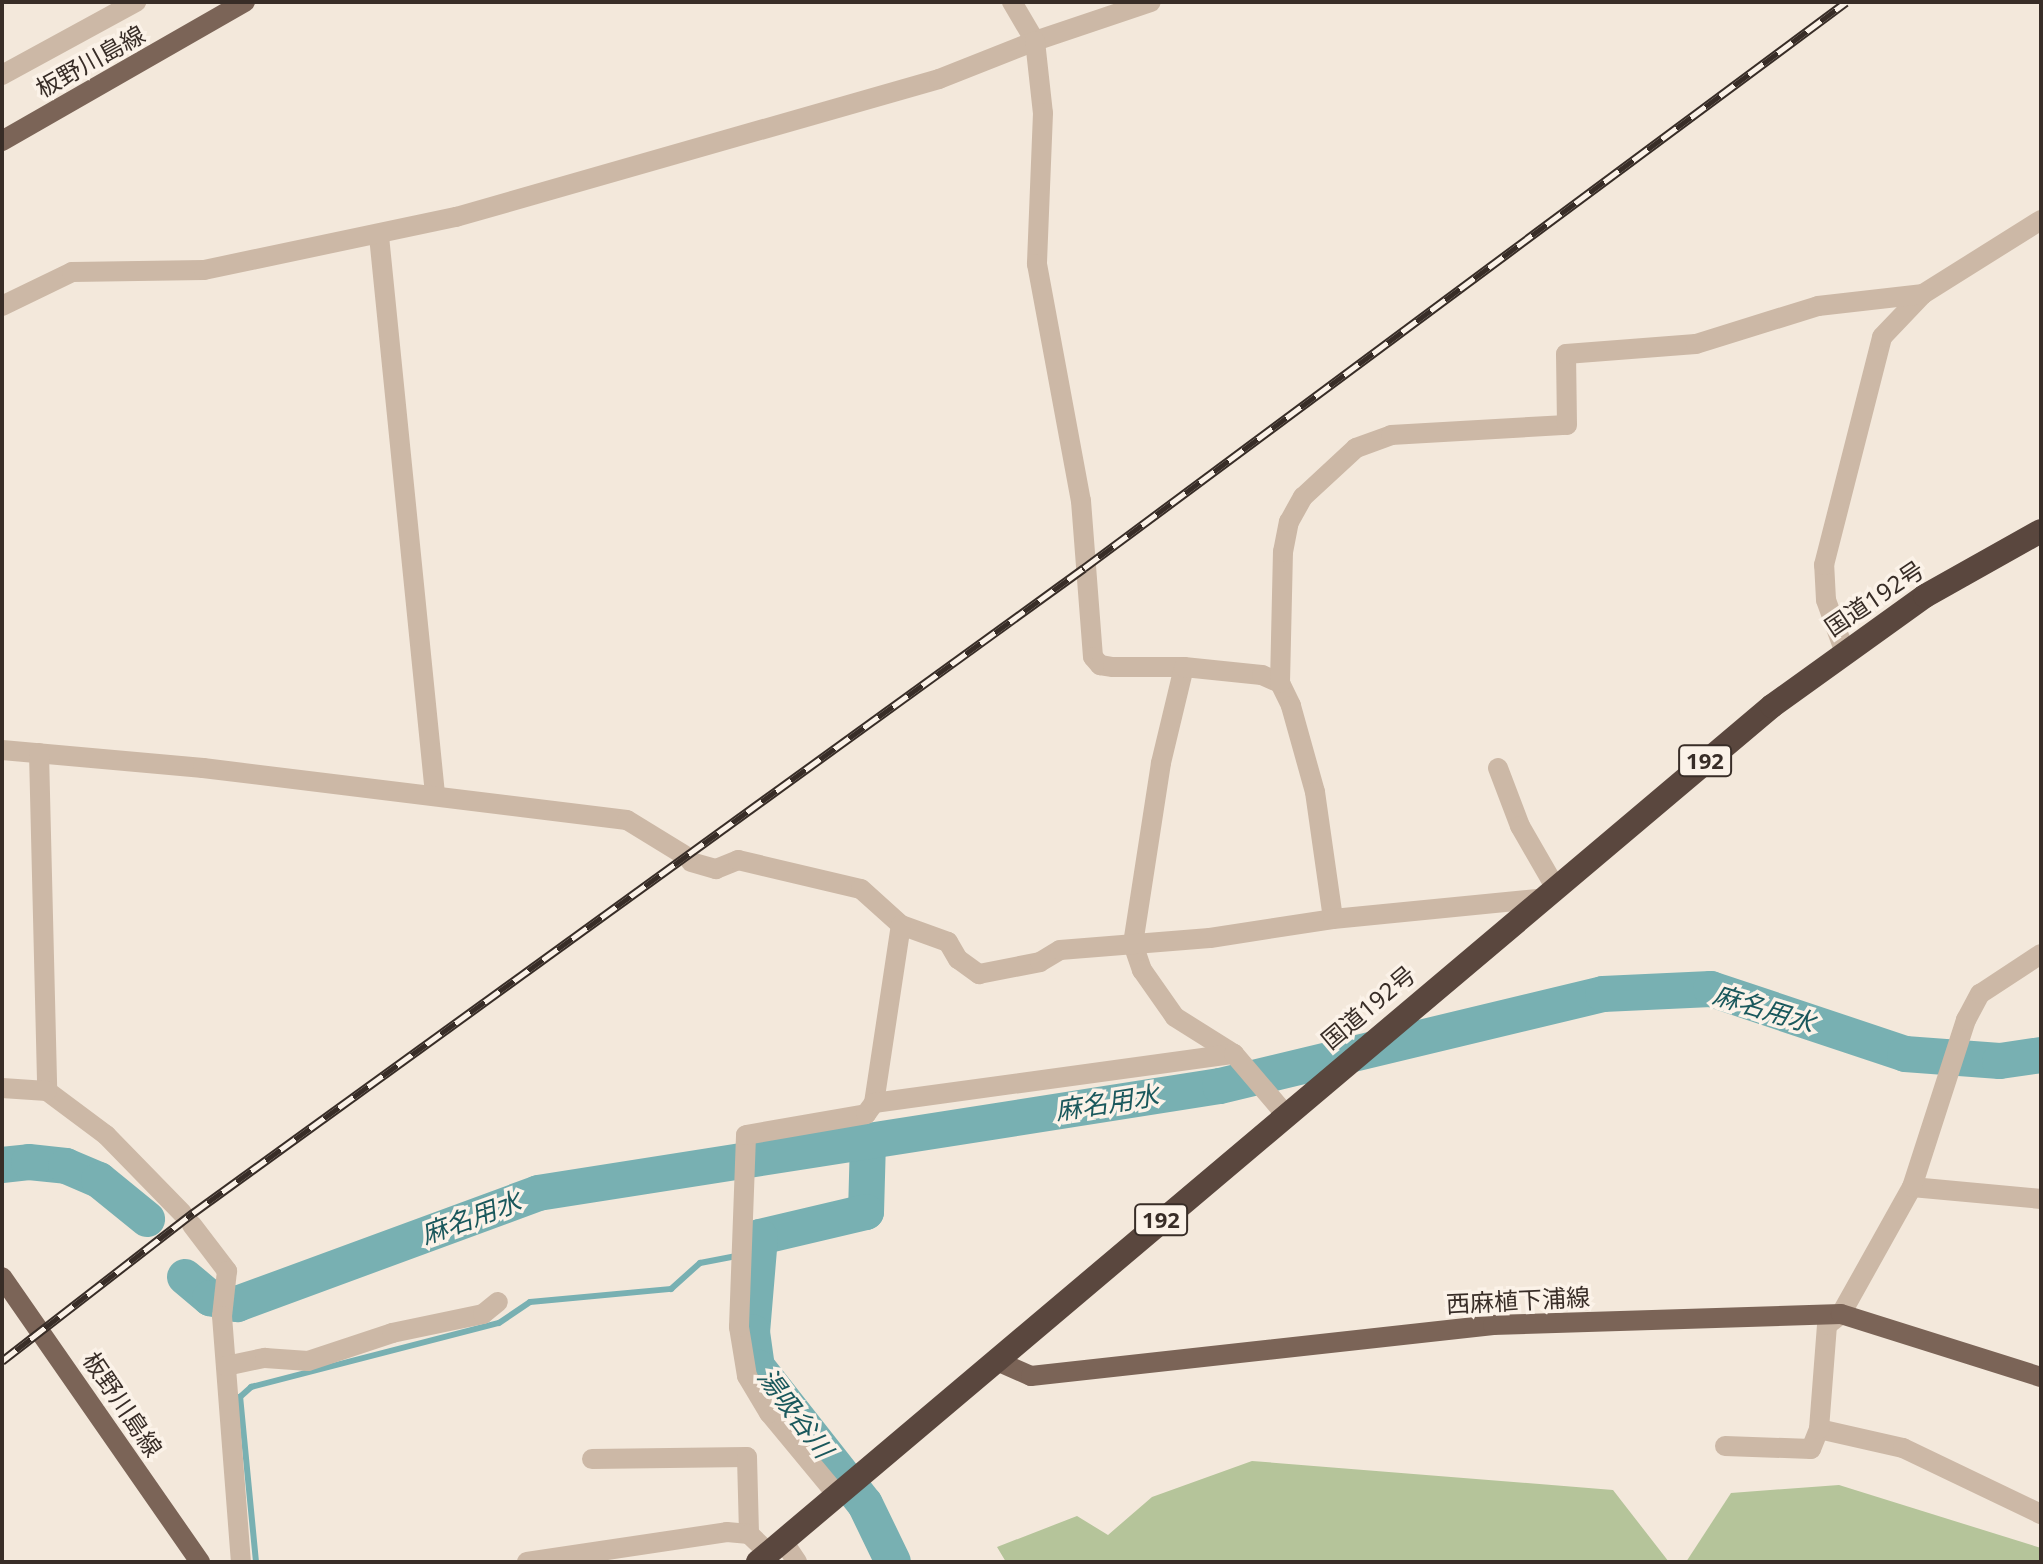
<!DOCTYPE html>
<html>
<head>
<meta charset="utf-8">
<style>
	body { margin:0 }
	#map { position:relative; width:2043px; height:1564px; overflow:hidden; background:#f3e8db; font-family:"Noto Sans","Noto Sans JP",sans-serif }
	div>[style] { position:absolute }
	[style*='--x'] { left:calc(var(--x)*1px); top:calc(var(--y)*1px); width:calc(var(--w)*1px); rotate:calc(var(--a)*1deg) }
	.green>* { inset:0; background:#b5c49a }
	.stream>* { height:6px; margin:-3px; padding:0 3px; transform-origin:3px; border-radius:3px; background:#78b0b2 }
	.river>* { height:36px; margin:-18px; padding:0 18px; transform-origin:18px; border-radius:18px; background:#78b0b2 }
	.minor>* { height:20px; margin:-10px; padding:0 10px; transform-origin:10px; border-radius:10px; background:#ccb8a6 }
	.major>* { height:20px; margin:-10px; padding:0 10px; transform-origin:10px; border-radius:10px; background:#7b6457 }
	.highway>* { height:24px; margin:-12px; padding:0 12px; transform-origin:12px; border-radius:12px; background:#5a473e }
	.rail>* { height:9px; margin-top:-4.5px; transform-origin:0; background:repeating-linear-gradient(90deg,#fbf2e8 0 18px,#382d27 0 36px); box-sizing:border-box; border-block:2px solid #382d27 }
	span { translate:-50% -50%; white-space:nowrap; text-align:center; line-height:1.15; -webkit-text-stroke:7px #fbf2e8; paint-order:stroke }
	.shield-label span { padding:2px 6px; background:#fbf2e8; border:2px solid; border-radius:6px; -webkit-text-stroke-width:0 }
	.shield-label { font-size:22px; color:#382d27; font-weight:700 }
	.street-label { font-size:24px; color:#382d27 }
	.water-label { font-size:26px; color:#1a585c; font-style:italic }
	.frame { position:absolute; inset:0; border:4px solid #382d27; pointer-events:none }
</style>
</head>
<body>
<div id="map">
	<div class="green">
		<i style="clip-path:polygon(1252px 1461px,1613px 1490px,1669px 1562px,1006px 1562px,997px 1547px,1077px 1516px,1108px 1535px,1152px 1497px)"></i>
		<i style="clip-path:polygon(1839px 1485px,2041px 1548px,2041px 1562px,1686px 1562px,1731px 1493px)"></i>
	</div>
	<div class="stream">
		<i style="--x:256;--y:1562;--w:166;--a:-95.5"></i>
		<i style="--x:240;--y:1397;--w:15;--a:-42"></i>
		<i style="--x:251;--y:1387;--w:256;--a:-14.5"></i>
		<i style="--x:499;--y:1323;--w:37;--a:-34"></i>
		<i style="--x:530;--y:1302;--w:142;--a:-5.3"></i>
		<i style="--x:671;--y:1289;--w:39;--a:-42"></i>
		<i style="--x:700;--y:1263;--w:37;--a:-11"></i>
	</div>
	<div class="river">
		<i style="--x:868;--y:1141;--w:71;--a:91.6"></i>
		<i style="--x:866;--y:1212;--w:109;--a:166.7"></i>
		<i style="--x:760;--y:1237;--w:95;--a:94.8"></i>
		<i style="--x:752;--y:1332;--w:35;--a:82"></i>
		<i style="--x:757;--y:1367;--w:174;--a:51.8"></i>
		<i style="--x:865;--y:1504;--w:64;--a:64.2"></i>
		<i style="--x:2;--y:1165;--w:27;--a:-6"></i>
		<i style="--x:29;--y:1162;--w:37;--a:6"></i>
		<i style="--x:66;--y:1166;--w:36;--a:23"></i>
		<i style="--x:99;--y:1180;--w:62;--a:39.1"></i>
		<i style="--x:185;--y:1277;--w:33;--a:40"></i>
		<i style="--x:210;--y:1298;--w:28;--a:13"></i>
		<i style="--x:237;--y:1304;--w:321;--a:-20.2"></i>
		<i style="--x:538;--y:1193;--w:690;--a:-8.92"></i>
		<i style="--x:1220;--y:1086;--w:394;--a:-13.5"></i>
		<i style="--x:1603;--y:994;--w:108;--a:-2.7"></i>
		<i style="--x:1711;--y:989;--w:205;--a:18.5"></i>
		<i style="--x:1905;--y:1054;--w:95;--a:4.2"></i>
		<i style="--x:2000;--y:1061;--w:41;--a:-8.3"></i>
	</div>
	<div class="minor">
		<i style="--x:1012;--y:2;--w:45;--a:59.5"></i>
		<i style="--x:1035;--y:41;--w:122;--a:-18.6"></i>
		<i style="--x:2;--y:75;--w:153;--a:-28.6"></i>
		<i style="--x:379;--y:236;--w:561;--a:84.27"></i>
		<i style="--x:2;--y:306;--w:78;--a:-25.9"></i>
		<i style="--x:72;--y:272;--w:132;--a:-0.9"></i>
		<i style="--x:204;--y:270;--w:258;--a:-11.9"></i>
		<i style="--x:456;--y:217;--w:502;--a:-15.95"></i>
		<i style="--x:939;--y:79;--w:103;--a:-21.6"></i>
		<i style="--x:1035;--y:41;--w:72;--a:83.7"></i>
		<i style="--x:1043;--y:113;--w:151;--a:92.3"></i>
		<i style="--x:1037;--y:264;--w:241;--a:79.5"></i>
		<i style="--x:1081;--y:501;--w:156;--a:85.6"></i>
		<i style="--x:1093;--y:657;--w:11;--a:49"></i>
		<i style="--x:1100;--y:665;--w:13;--a:9"></i>
		<i style="--x:1113;--y:667;--w:71;--a:0"></i>
		<i style="--x:1184;--y:667;--w:99;--a:103.5"></i>
		<i style="--x:1161;--y:763;--w:183;--a:98.8"></i>
		<i style="--x:1133;--y:944;--w:28;--a:71"></i>
		<i style="--x:1142;--y:970;--w:57;--a:54.9"></i>
		<i style="--x:1175;--y:1017;--w:70;--a:32.1"></i>
		<i style="--x:1844;--y:650;--w:53;--a:-109.8"></i>
		<i style="--x:1826;--y:600;--w:35;--a:-93"></i>
		<i style="--x:1824;--y:565;--w:235;--a:-75.7"></i>
		<i style="--x:1882;--y:337;--w:59;--a:-46.4"></i>
		<i style="--x:1923;--y:294;--w:139;--a:-32.1"></i>
		<i style="--x:1184;--y:667;--w:78;--a:5.9"></i>
		<i style="--x:1262;--y:675;--w:20;--a:24"></i>
		<i style="--x:1280;--y:683;--w:25;--a:64"></i>
		<i style="--x:1291;--y:706;--w:89;--a:74.4"></i>
		<i style="--x:1315;--y:792;--w:128;--a:81.9"></i>
		<i style="--x:1280;--y:683;--w:131;--a:-88.7"></i>
		<i style="--x:1283;--y:552;--w:31;--a:-79"></i>
		<i style="--x:1289;--y:522;--w:29;--a:-61"></i>
		<i style="--x:1303;--y:497;--w:72;--a:-42.8"></i>
		<i style="--x:1356;--y:448;--w:37;--a:-20"></i>
		<i style="--x:1391;--y:435;--w:176;--a:-3.3"></i>
		<i style="--x:1567;--y:425;--w:71;--a:-90.8"></i>
		<i style="--x:1566;--y:354;--w:130;--a:-4.4"></i>
		<i style="--x:1696;--y:344;--w:128;--a:-17.3"></i>
		<i style="--x:1818;--y:306;--w:106;--a:-6.5"></i>
		<i style="--x:2;--y:750;--w:202;--a:5.1"></i>
		<i style="--x:203;--y:768;--w:427;--a:7"></i>
		<i style="--x:627;--y:820;--w:67;--a:31.6"></i>
		<i style="--x:39;--y:753;--w:338;--a:88.6"></i>
		<i style="--x:47;--y:1091;--w:74;--a:36.7"></i>
		<i style="--x:106;--y:1135;--w:109;--a:45.7"></i>
		<i style="--x:1498;--y:768;--w:62;--a:69.2"></i>
		<i style="--x:1520;--y:826;--w:68;--a:60"></i>
		<i style="--x:691;--y:862;--w:26;--a:16"></i>
		<i style="--x:716;--y:869;--w:24;--a:-22"></i>
		<i style="--x:738;--y:860;--w:126;--a:13.3"></i>
		<i style="--x:861;--y:889;--w:54;--a:42"></i>
		<i style="--x:901;--y:925;--w:50;--a:19.9"></i>
		<i style="--x:948;--y:942;--w:20;--a:60"></i>
		<i style="--x:958;--y:959;--w:26;--a:36"></i>
		<i style="--x:979;--y:974;--w:62;--a:-11.1"></i>
		<i style="--x:1040;--y:962;--w:23;--a:-31"></i>
		<i style="--x:1060;--y:950;--w:150;--a:-4.6"></i>
		<i style="--x:1210;--y:938;--w:124;--a:-8.8"></i>
		<i style="--x:1333;--y:919;--w:205;--a:-5.6"></i>
		<i style="--x:2;--y:1088;--w:45;--a:3.8"></i>
		<i style="--x:874;--y:1103;--w:180;--a:-81.4"></i>
		<i style="--x:1912;--y:1187;--w:130;--a:5.3"></i>
		<i style="--x:192;--y:1225;--w:58;--a:52.7"></i>
		<i style="--x:227;--y:1271;--w:45;--a:96.3"></i>
		<i style="--x:222;--y:1316;--w:247;--a:85.6"></i>
		<i style="--x:226;--y:1366;--w:40;--a:-12"></i>
		<i style="--x:265;--y:1358;--w:43;--a:4"></i>
		<i style="--x:308;--y:1361;--w:89;--a:-18.4"></i>
		<i style="--x:392;--y:1333;--w:93;--a:-11.8"></i>
		<i style="--x:483;--y:1314;--w:19;--a:-39"></i>
		<i style="--x:1819;--y:1429;--w:86;--a:12.7"></i>
		<i style="--x:1903;--y:1448;--w:153;--a:25.6"></i>
		<i style="--x:1725;--y:1446;--w:86;--a:2"></i>
		<i style="--x:1811;--y:1449;--w:22;--a:-68"></i>
		<i style="--x:1819;--y:1429;--w:104;--a:-85.6"></i>
		<i style="--x:1827;--y:1325;--w:18;--a:-38"></i>
		<i style="--x:1841;--y:1314;--w:145;--a:-60.8"></i>
		<i style="--x:1912;--y:1187;--w:176;--a:-72.1"></i>
		<i style="--x:1966;--y:1020;--w:30;--a:-62"></i>
		<i style="--x:1980;--y:994;--w:73;--a:-33.3"></i>
		<i style="--x:592;--y:1459;--w:155;--a:-0.7"></i>
		<i style="--x:747;--y:1457;--w:77;--a:88.5"></i>
		<i style="--x:838;--y:1496;--w:108;--a:-129.7"></i>
		<i style="--x:769;--y:1413;--w:43;--a:-120.7"></i>
		<i style="--x:747;--y:1376;--w:50;--a:-99.3"></i>
		<i style="--x:739;--y:1327;--w:192;--a:-87.9"></i>
		<i style="--x:746;--y:1135;--w:122;--a:-9.9"></i>
		<i style="--x:866;--y:1114;--w:14;--a:-54"></i>
		<i style="--x:874;--y:1103;--w:363;--a:-7.8"></i>
		<i style="--x:1234;--y:1054;--w:79;--a:49.6"></i>
		<i style="--x:783;--y:1541;--w:25;--a:56"></i>
		<i style="--x:527;--y:1562;--w:202;--a:-8.5"></i>
		<i style="--x:727;--y:1532;--w:22;--a:5"></i>
		<i style="--x:749;--y:1534;--w:28;--a:44"></i>
	</div>
	<div class="major">
		<i style="--x:2;--y:141;--w:280;--a:-29.8"></i>
		<i style="--x:2;--y:1277;--w:347;--a:55.2"></i>
		<i style="--x:995;--y:1360;--w:39;--a:24"></i>
		<i style="--x:1031;--y:1376;--w:465;--a:-6.3"></i>
		<i style="--x:1493;--y:1325;--w:348;--a:-1.8"></i>
		<i style="--x:1841;--y:1314;--w:210;--a:17.5"></i>
	</div>
	<div class="highway">
		<i style="--x:758;--y:1562;--w:1327;--a:-40.17"></i>
		<i style="--x:1772;--y:706;--w:188;--a:-35.7"></i>
		<i style="--x:1925;--y:596;--w:133;--a:-29.3"></i>
	</div>
	<div class="rail">
		<i style="--x:2;--y:1361;--w:242;--a:-37.8"></i>
		<i style="--x:193;--y:1213;--w:1100;--a:-35.9"></i>
		<i style="--x:1084;--y:568;--w:949;--a:-36.6"></i>
	</div>
	<div class="shield-label">
		<span style="left:1705px;top:761px">192</span>
		<span style="left:1161px;top:1220px">192</span>
	</div>
	<div class="street-label">
		<span style="left:90px;top:61px;rotate:-29deg">板野川島線</span>
		<span style="left:1874px;top:598px;rotate:-34deg">国道192号</span>
		<span style="left:1368px;top:1007px;rotate:-40deg">国道192号</span>
		<span style="left:1518px;top:1300px;rotate:-3deg">西麻植下浦線</span>
		<span style="left:123px;top:1404px;rotate:56deg">板野川島線</span>
	</div>
	<div class="water-label">
		<span style="left:1764px;top:1009px;rotate:17deg">麻名用水</span>
		<span style="left:1107px;top:1103px;rotate:-9deg">麻名用水</span>
		<span style="left:471px;top:1218px;rotate:-20deg">麻名用水</span>
		<span style="left:795px;top:1413px;rotate:53deg">湯吸谷川</span>
	</div>
	<div class="frame"></div>
</div>
</body>
</html>
